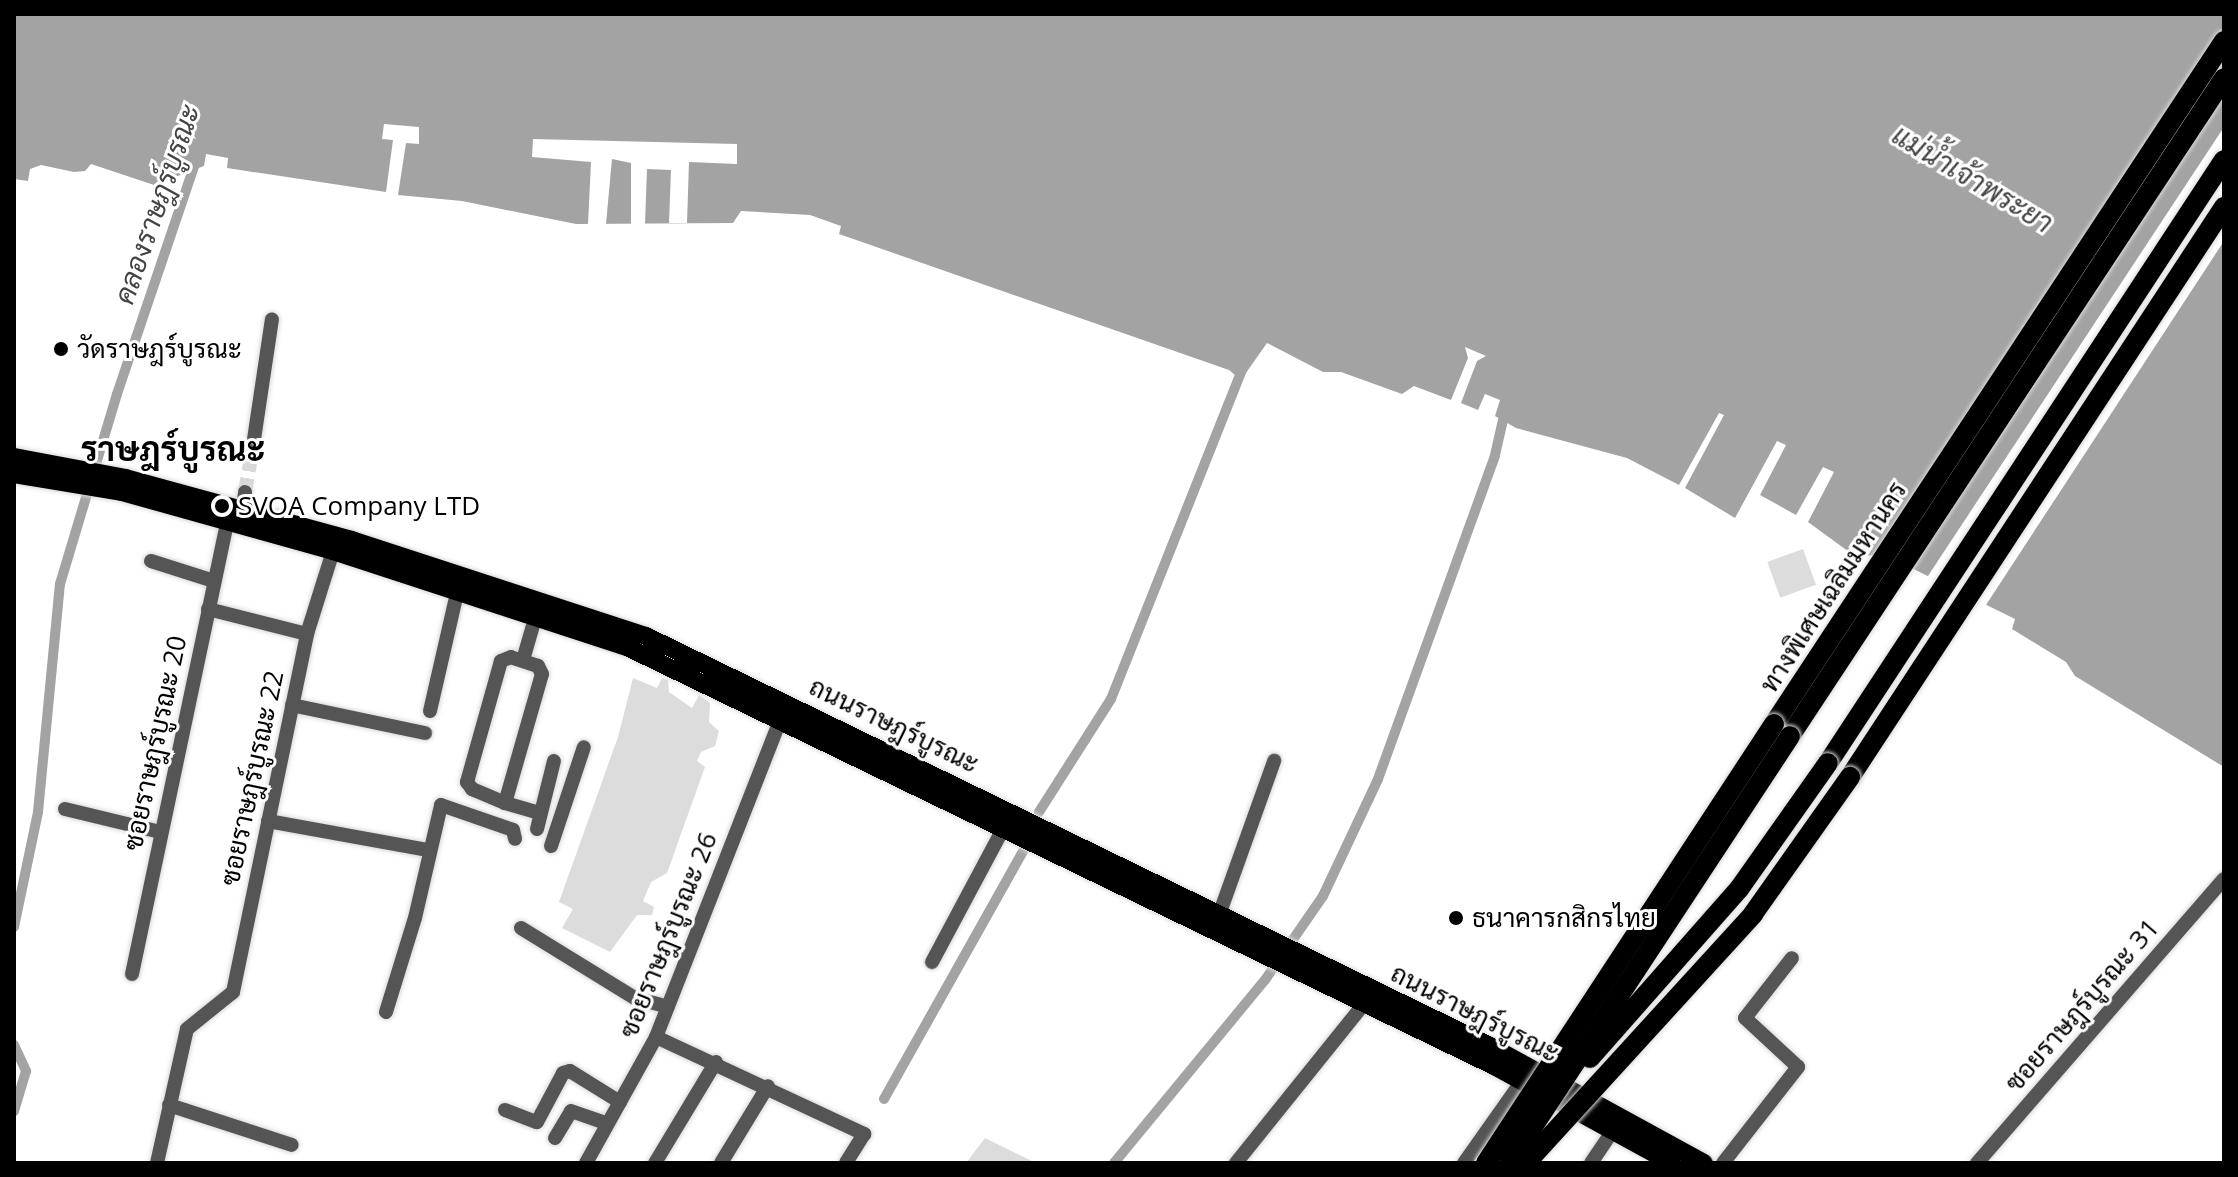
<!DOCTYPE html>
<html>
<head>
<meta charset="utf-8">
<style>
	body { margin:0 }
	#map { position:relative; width:2238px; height:1177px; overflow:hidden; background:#fff; font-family:"Open Sans",Sarabun,sans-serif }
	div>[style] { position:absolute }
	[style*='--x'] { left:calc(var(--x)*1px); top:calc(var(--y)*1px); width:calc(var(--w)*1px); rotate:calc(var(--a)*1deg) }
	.green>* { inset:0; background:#dcdcdc; transform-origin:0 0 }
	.water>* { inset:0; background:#a3a3a3 }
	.pier>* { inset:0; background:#fff }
	.canal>* { height:10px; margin:-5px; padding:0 5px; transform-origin:5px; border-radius:5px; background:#a3a3a3 }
	.minor-tunnel>* { height:14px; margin-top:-7px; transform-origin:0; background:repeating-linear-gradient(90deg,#d9d9d9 0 14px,transparent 0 21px) }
	.roads { filter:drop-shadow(0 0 2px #dbdbdb) drop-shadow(0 0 2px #dbdbdb) }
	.minor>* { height:14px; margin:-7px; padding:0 7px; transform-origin:7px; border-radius:7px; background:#555 }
	.major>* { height:18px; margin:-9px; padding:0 9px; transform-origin:9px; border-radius:9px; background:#000 }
	.highway>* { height:20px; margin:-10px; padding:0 10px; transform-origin:10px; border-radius:10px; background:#000 }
	.bridges { filter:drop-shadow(0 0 2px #dbdbdb) drop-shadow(0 0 2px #dbdbdb) }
	.highway-bridge>* { height:20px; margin:-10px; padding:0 10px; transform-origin:10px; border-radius:10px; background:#000 }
	.dots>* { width:22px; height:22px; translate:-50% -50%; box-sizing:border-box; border:4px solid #fff; border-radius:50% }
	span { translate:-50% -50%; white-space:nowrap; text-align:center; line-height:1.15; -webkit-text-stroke:6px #fff; paint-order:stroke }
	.poi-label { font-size:26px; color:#000 }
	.left { translate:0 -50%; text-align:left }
	.street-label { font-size:26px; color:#000 }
	.water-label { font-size:28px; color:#444; font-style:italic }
	.district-label { font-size:34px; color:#000; font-weight:700 }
	.frame { position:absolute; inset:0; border:16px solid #000; pointer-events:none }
</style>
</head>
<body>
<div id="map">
	<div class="green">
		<i style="left:1803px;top:549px;width:38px;height:38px;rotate:70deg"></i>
		<i style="clip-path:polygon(633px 678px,657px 688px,662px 678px,668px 680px,669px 692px,692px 708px,699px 695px,710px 703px,709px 722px,719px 731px,715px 746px,701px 752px,697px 761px,705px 767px,667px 873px,651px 882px,643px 901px,654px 907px,652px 915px,637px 915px,610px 952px,562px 928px,573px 909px,559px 902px,618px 737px)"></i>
		<i style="clip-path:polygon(985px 1138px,1036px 1163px,966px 1163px)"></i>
	</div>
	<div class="water">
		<i style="clip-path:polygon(14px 14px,2224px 14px,2224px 767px,2075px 676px,2066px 662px,2012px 629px,2015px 619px,1883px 554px,1856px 557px,1808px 522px,1834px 472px,1823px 467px,1796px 515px,1760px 495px,1786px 445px,1777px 441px,1735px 518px,1685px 488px,1724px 415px,1719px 413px,1679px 485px,1627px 458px,1516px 428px,1495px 416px,1500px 400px,1485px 394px,1478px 410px,1461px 403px,1477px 361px,1486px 356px,1465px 347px,1468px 358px,1451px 400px,1414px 386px,1402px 394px,1341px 372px,1323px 372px,1267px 343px,1241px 380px,1229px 370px,839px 234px,841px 226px,810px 215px,741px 211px,733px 223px,576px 224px,462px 201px,398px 195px,406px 143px,419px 144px,419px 127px,384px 124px,382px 139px,393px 140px,386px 192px,227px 168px,228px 158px,206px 154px,204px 166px,154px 185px,91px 164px,85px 171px,74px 172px,41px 165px,30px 169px,28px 181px,14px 179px)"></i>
	</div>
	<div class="pier">
		<i style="clip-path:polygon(2224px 127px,2224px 241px,1984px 608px,1926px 579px)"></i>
		<i style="clip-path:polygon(533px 139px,737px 144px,737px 164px,689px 162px,687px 223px,669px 223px,671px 170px,647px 169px,645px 224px,631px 224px,631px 163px,612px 159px,606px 224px,588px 224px,591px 162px,532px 157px)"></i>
	</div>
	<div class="canal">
		<i style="--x:1039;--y:812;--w:134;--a:-57.5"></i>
		<i style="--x:1111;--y:699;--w:356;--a:-68.3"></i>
		<i style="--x:14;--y:927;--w:117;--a:-78.2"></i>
		<i style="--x:38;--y:812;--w:229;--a:-84.5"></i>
		<i style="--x:60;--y:584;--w:198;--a:-73.3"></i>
		<i style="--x:117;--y:394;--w:249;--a:-71.3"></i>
		<i style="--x:14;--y:1045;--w:29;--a:65"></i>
		<i style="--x:26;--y:1071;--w:42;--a:106.7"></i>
		<i style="--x:884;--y:1099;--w:284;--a:-60.7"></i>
		<i style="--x:1114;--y:1163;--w:237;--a:-50.5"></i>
		<i style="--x:1265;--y:980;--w:102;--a:-55.4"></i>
		<i style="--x:1323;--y:896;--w:129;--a:-64.8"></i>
		<i style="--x:1378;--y:779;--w:344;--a:-70.1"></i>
		<i style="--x:1495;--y:455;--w:49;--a:-77.1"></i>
	</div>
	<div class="minor-tunnel">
		<i style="--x:245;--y:492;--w:47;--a:-80.1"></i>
	</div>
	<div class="roads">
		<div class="minor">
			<i style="--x:253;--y:446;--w:128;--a:-81.5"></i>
			<i style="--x:243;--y:509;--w:17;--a:-83"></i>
			<i style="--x:151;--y:561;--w:66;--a:17.6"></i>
			<i style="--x:208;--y:609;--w:102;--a:14.2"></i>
			<i style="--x:523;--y:660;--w:47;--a:-73.9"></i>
			<i style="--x:292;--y:705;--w:136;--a:11.9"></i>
			<i style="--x:430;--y:711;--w:125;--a:-77.1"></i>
			<i style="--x:505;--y:803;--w:134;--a:-74"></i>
			<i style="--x:542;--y:674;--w:9;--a:-117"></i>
			<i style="--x:538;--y:666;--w:28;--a:-162"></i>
			<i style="--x:511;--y:657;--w:11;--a:158"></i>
			<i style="--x:501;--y:661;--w:126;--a:105.7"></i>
			<i style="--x:467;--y:782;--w:9;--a:54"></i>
			<i style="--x:472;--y:789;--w:36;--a:23"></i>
			<i style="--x:505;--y:803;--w:36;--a:16"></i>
			<i style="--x:65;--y:809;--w:98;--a:13.6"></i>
			<i style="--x:268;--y:821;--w:163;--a:10.3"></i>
			<i style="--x:537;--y:829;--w:70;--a:-76"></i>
			<i style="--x:551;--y:846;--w:104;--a:-71.6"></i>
			<i style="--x:1219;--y:915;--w:164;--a:-70.3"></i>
			<i style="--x:521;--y:928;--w:134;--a:31.6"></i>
			<i style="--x:635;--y:998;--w:34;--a:15"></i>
			<i style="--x:932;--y:962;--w:153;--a:-61.9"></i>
			<i style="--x:132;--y:974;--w:462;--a:-78.1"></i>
			<i style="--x:386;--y:1012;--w:98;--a:-72.9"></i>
			<i style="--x:415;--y:918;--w:116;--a:-77"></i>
			<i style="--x:441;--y:805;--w:76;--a:19.1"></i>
			<i style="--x:513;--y:830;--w:9;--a:77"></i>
			<i style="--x:656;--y:1037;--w:230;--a:25"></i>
			<i style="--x:864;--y:1134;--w:34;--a:122"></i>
			<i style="--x:169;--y:1105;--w:129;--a:18"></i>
			<i style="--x:505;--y:1110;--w:34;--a:21"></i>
			<i style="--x:537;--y:1122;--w:55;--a:-62"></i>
			<i style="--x:563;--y:1073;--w:7;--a:-16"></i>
			<i style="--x:570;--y:1071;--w:59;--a:31.8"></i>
			<i style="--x:555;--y:1138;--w:31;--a:-59"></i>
			<i style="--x:571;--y:1111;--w:37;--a:19"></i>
			<i style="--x:157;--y:1163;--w:137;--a:-77.4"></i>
			<i style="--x:187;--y:1029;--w:59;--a:-38.8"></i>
			<i style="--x:233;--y:992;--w:366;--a:-78.3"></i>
			<i style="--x:307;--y:634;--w:87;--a:-72.6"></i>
			<i style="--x:586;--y:1163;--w:144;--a:-60.9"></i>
			<i style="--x:656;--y:1037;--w:343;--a:-68.6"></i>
			<i style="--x:655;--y:1163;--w:118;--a:-58.9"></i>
			<i style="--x:721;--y:1163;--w:90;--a:-58.6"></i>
			<i style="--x:1236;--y:1163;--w:204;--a:-51.2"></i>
			<i style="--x:1464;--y:1163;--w:100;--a:-54.7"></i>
			<i style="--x:1591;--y:1163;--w:40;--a:-56"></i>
			<i style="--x:1723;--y:1163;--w:122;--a:-52"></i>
			<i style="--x:1798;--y:1067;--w:72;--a:-137.2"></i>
			<i style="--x:1745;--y:1018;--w:76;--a:-51.9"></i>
			<i style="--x:1977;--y:1163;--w:376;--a:-49"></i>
		</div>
		<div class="major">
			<i style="--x:14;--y:457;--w:113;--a:10.7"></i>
			<i style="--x:125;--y:478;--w:235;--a:15.3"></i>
			<i style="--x:352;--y:540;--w:309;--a:18.1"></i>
			<i style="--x:646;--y:636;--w:938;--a:25.91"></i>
			<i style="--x:1490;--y:1046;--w:244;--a:28.7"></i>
			<i style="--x:14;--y:474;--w:109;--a:9.5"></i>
			<i style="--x:122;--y:492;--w:219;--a:15.6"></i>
			<i style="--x:333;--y:551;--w:311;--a:18.1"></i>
			<i style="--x:629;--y:648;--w:961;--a:25.79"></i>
			<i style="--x:1494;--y:1066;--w:203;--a:28.6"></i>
		</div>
		<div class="highway">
			<i style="--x:1774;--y:724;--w:818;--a:-56.62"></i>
			<i style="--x:1790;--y:736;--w:788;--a:-56.59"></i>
			<i style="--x:1828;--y:763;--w:721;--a:-56.71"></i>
			<i style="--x:1850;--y:777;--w:682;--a:-56.73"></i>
		</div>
	</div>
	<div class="bridges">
		<div class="highway-bridge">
			<i style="--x:1590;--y:1058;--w:225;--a:-48.6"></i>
			<i style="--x:1739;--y:889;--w:154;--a:-54.8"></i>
			<i style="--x:1486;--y:1163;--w:525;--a:-56.73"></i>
			<i style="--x:1509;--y:1163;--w:511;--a:-56.65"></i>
			<i style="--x:1526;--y:1163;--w:337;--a:-47.6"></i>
			<i style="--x:1753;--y:914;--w:168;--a:-54.7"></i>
		</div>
	</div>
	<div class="dots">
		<i style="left:61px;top:349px;background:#000"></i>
		<i style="left:222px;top:506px;background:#000"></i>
		<i style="left:1456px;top:918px;background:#000"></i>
	</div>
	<div class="poi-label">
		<span class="left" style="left:77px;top:349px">วัดราษฎร์บูรณะ</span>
		<span class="left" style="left:238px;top:506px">SVOA Company LTD</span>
		<span class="left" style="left:1472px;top:918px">ธนาคารกสิกรไทย</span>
	</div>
	<div class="street-label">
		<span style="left:1833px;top:587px;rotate:-57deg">ทางพิเศษเฉลิมมหานคร</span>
		<span style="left:894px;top:725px;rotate:26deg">ถนนราษฎร์บูรณะ</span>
		<span style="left:155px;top:743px;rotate:-78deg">ซอยราษฎร์บูรณะ 20</span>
		<span style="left:252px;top:778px;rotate:-78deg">ซอยราษฎร์บูรณะ 22</span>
		<span style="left:668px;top:935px;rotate:-68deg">ซอยราษฎร์บูรณะ 26</span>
		<span style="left:2082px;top:1005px;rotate:-49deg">ซอยราษฎร์บูรณะ 31</span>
		<span style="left:1475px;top:1013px;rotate:27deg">ถนนราษฎร์บูรณะ</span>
	</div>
	<div class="water-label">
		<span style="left:1973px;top:178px;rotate:31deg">แม่น้ำเจ้าพระยา</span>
		<span style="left:156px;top:204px;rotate:-71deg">คลองราษฎร์บูรณะ</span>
	</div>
	<div class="district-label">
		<span style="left:173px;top:449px">ราษฎร์บูรณะ</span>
	</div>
	<div class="frame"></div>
</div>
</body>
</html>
